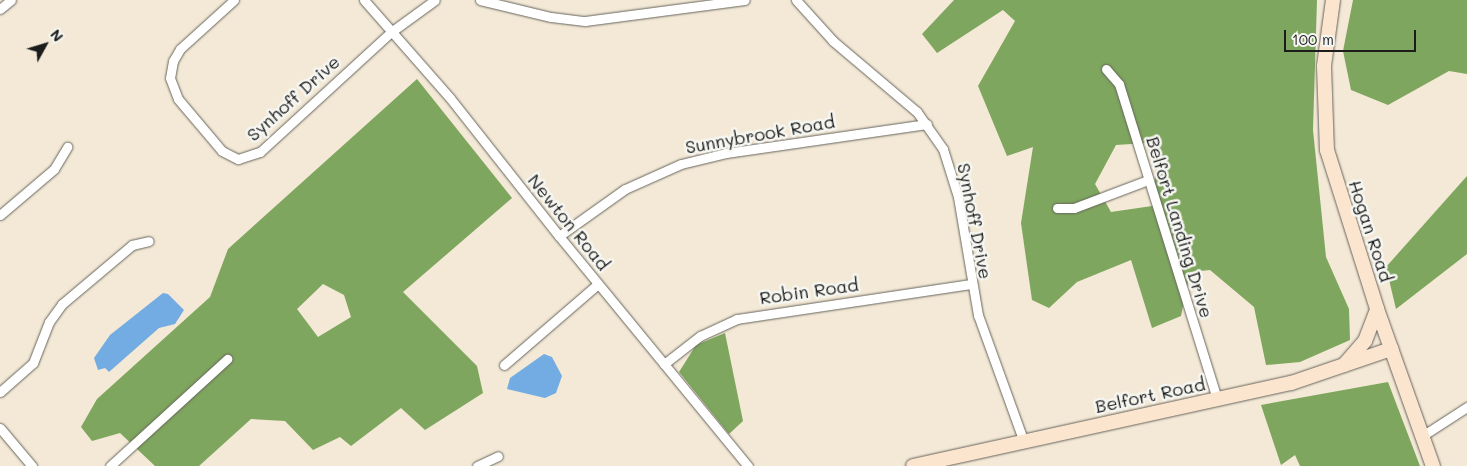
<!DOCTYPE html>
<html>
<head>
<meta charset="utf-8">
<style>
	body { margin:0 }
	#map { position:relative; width:1467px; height:466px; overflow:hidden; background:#f3e9d6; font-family:Mali,sans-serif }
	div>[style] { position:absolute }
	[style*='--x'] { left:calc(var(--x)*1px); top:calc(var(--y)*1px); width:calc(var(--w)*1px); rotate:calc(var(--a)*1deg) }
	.forest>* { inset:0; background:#7ea65e }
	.water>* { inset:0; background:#72ace2 }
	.roads { filter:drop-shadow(0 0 1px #67645d) drop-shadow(0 0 1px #67645d) }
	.street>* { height:9px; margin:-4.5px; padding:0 4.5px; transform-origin:4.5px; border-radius:4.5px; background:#fff }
	.secondary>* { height:14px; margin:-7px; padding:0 7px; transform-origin:7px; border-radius:7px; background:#fce5cf }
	span { translate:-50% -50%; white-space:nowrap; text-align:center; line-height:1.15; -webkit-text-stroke:5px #f6f6f2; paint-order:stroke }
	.street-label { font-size:18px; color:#1c1c1c }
	.north { position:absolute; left:20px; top:20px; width:50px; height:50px; -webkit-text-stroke:4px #f6f6f2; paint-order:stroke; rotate:51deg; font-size:14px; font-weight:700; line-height:20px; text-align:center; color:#1c1c1c }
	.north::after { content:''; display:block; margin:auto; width:18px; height:22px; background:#1c1c1c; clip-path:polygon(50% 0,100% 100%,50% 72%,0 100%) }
	.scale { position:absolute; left:1284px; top:30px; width:132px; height:22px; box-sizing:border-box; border:2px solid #1c1c1c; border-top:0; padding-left:6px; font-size:15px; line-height:18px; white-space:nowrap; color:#1c1c1c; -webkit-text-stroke:4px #f6f6f2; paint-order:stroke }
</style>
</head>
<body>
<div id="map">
	<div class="forest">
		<i style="clip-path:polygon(evenodd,954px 0,1317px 0,1313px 130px,1326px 257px,1349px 309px,1350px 340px,1300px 362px,1266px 365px,1254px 307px,1210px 270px,1190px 272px,1181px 316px,1152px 328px,1131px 260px,1077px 282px,1049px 308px,1032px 300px,1021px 223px,1033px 147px,1007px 156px,978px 86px,1015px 21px,1003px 10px,937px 53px,922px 34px,954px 0,1147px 143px,1156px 166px,1152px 206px,1111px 212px,1095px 184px,1116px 145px,1147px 143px)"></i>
		<i style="clip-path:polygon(1353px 0,1467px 0,1467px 74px,1449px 71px,1388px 105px,1351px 90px,1343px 51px)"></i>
		<i style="clip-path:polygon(evenodd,417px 79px,512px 198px,403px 292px,477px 366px,483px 393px,425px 430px,401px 408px,351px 446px,340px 437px,313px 450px,285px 421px,251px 419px,199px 466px,155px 466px,120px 433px,92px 441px,81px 427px,97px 399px,210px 297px,228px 249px,417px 79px,323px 284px,344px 295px,351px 317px,318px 337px,297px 309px,323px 284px)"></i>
		<i style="clip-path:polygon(1467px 176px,1467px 254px,1396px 309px,1386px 267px)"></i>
		<i style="clip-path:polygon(725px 333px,743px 421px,729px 434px,679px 372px,696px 345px)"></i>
		<i style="clip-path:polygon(1388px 382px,1420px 466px,1300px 466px,1295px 455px,1281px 465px,1261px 405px)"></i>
	</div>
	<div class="water">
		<i style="clip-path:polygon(163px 293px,168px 294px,184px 310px,175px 324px,159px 328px,109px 372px,105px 368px,98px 370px,94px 358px,110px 335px)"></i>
		<i style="clip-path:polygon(544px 354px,552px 357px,562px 376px,556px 393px,545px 398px,507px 389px,510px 378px)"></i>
	</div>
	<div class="roads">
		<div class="street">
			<i style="--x:234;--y:0;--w:73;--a:137.8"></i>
			<i style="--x:180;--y:49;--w:14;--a:120"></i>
			<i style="--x:173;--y:61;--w:17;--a:100"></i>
			<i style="--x:170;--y:78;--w:22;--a:69"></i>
			<i style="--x:178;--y:99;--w:68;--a:49.8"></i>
			<i style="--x:222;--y:151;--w:18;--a:27"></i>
			<i style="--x:238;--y:159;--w:23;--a:-18"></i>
			<i style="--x:260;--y:152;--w:178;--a:-42.5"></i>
			<i style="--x:391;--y:32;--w:54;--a:-36"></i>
			<i style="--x:364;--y:0;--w:130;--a:48.7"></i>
			<i style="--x:450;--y:98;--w:176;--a:51.7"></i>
			<i style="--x:559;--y:236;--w:298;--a:50.6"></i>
			<i style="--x:480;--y:0;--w:73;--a:13.5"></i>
			<i style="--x:551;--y:17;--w:34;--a:7"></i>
			<i style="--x:585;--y:21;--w:161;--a:-7.5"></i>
			<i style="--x:796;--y:0;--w:55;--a:47.9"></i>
			<i style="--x:833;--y:41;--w:110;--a:40.2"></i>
			<i style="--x:917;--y:112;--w:45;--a:54.9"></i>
			<i style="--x:943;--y:149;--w:50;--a:72.6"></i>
			<i style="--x:958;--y:197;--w:120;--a:80.4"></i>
			<i style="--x:978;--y:315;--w:135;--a:70.1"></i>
			<i style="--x:0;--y:9;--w:14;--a:-39"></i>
			<i style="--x:1106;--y:69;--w:20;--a:49"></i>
			<i style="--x:1119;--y:84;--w:330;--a:72.7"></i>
			<i style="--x:1057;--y:208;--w:17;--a:0"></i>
			<i style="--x:1074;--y:208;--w:79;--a:-20.7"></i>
			<i style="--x:0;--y:215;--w:71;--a:-40.4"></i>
			<i style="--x:54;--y:169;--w:26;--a:-59"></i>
			<i style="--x:559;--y:236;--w:81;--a:-35.5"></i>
			<i style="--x:625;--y:189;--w:61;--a:-24.1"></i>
			<i style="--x:681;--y:164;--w:46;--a:-13.7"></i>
			<i style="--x:726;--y:153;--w:203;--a:-8.2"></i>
			<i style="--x:664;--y:364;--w:46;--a:-37.9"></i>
			<i style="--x:700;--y:336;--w:41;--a:-24.7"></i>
			<i style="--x:737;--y:319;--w:237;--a:-8.5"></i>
			<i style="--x:504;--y:365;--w:124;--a:-40.8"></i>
			<i style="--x:0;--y:392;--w:44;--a:-41.3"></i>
			<i style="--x:33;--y:363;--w:44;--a:-68.7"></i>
			<i style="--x:49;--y:322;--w:22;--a:-54"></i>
			<i style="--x:62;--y:304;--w:92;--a:-40.1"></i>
			<i style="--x:132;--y:245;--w:17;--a:-13"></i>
			<i style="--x:0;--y:428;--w:50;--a:49.9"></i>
			<i style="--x:1422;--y:436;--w:54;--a:-32.8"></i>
			<i style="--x:110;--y:466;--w:159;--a:-42.4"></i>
			<i style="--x:477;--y:466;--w:23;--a:-25"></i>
		</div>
		<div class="secondary">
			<i style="--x:1333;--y:0;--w:67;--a:97.8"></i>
			<i style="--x:1324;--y:66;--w:84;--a:88"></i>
			<i style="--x:1327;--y:150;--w:167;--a:72.5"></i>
			<i style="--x:1377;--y:309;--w:167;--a:70.4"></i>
			<i style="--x:1344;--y:365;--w:32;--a:-49"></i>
			<i style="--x:1365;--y:341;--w:34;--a:-69"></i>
			<i style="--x:913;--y:466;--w:387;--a:-12.4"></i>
			<i style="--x:1291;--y:383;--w:106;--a:-18.8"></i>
		</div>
	</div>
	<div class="street-label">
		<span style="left:293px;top:98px;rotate:-42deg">Synhoff Drive</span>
		<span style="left:760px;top:134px;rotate:-10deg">Sunnybrook Road</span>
		<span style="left:975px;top:221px;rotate:79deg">Synhoff Drive</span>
		<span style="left:569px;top:222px;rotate:51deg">Newton Road</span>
		<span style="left:1180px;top:227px;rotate:73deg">Belfort Landing Drive</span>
		<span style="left:1371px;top:231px;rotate:72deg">Hogan Road</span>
		<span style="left:809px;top:291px;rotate:-8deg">Robin Road</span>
		<span style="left:1150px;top:395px;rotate:-12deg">Belfort Road</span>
	</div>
	<div class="north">N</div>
	<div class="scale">100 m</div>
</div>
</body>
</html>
